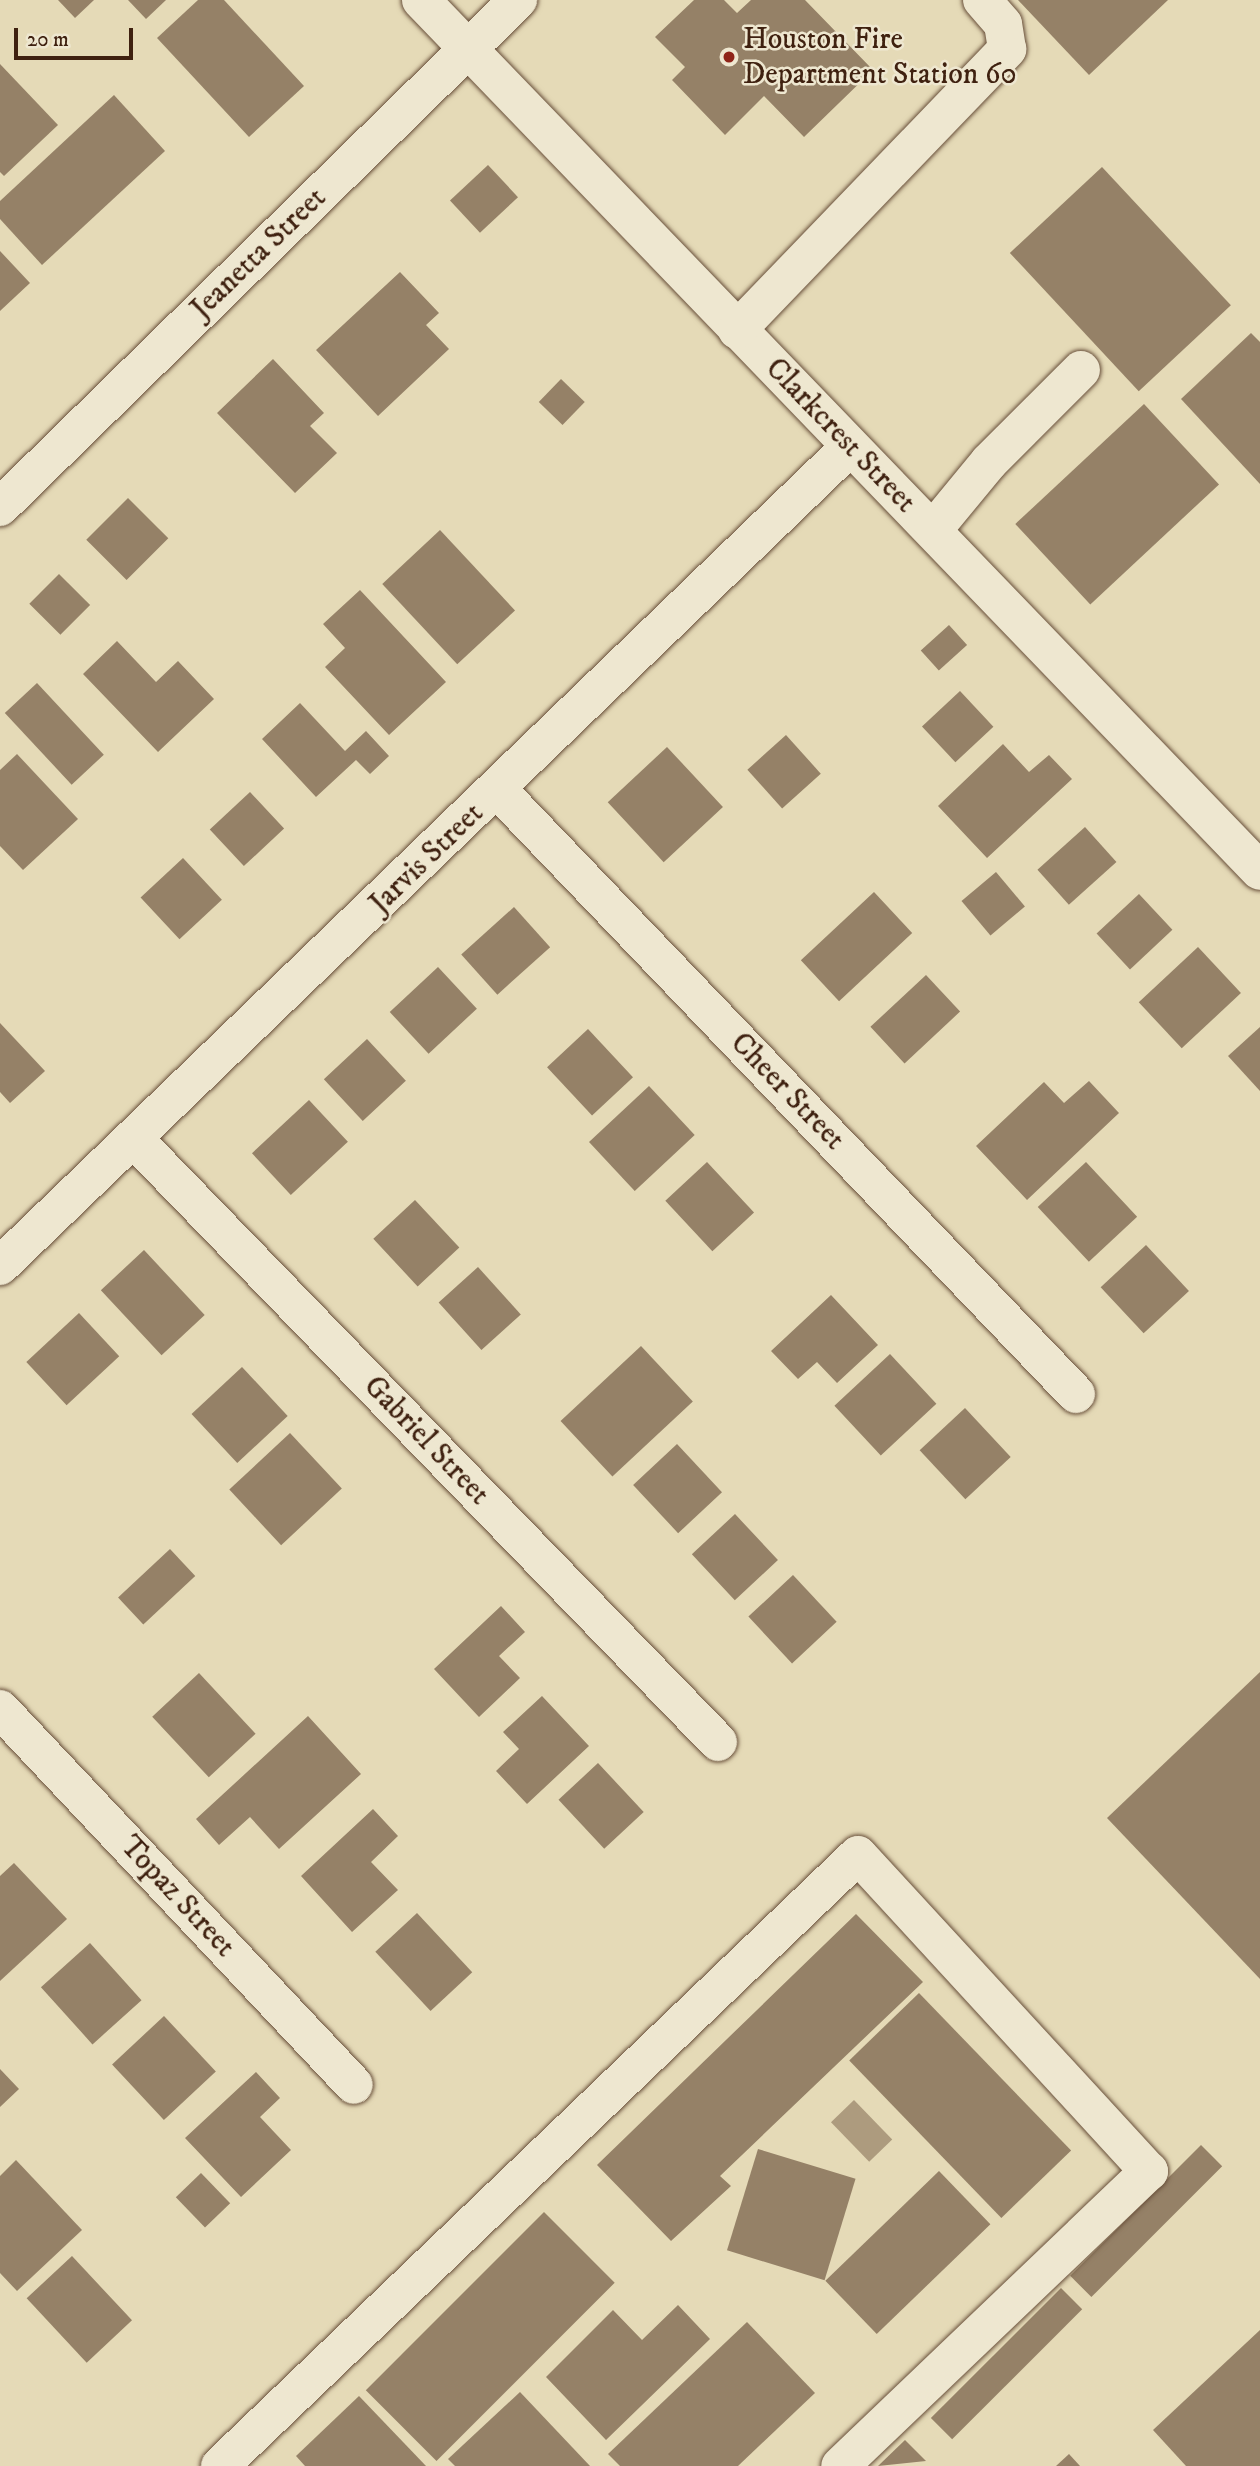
<!DOCTYPE html>
<html>
<head>
<meta charset="utf-8">
<style>
	body { margin:0 }
	#map { position:relative; width:1260px; height:2466px; overflow:hidden; background:#e5dab7; font-family:"IM FELL DW Pica",serif }
	div>[style] { position:absolute }
	[style*='--x'] { left:calc(var(--x)*1px); top:calc(var(--y)*1px); width:calc(var(--w)*1px); rotate:calc(var(--a)*1deg) }
	.water>* { inset:0; background:#ad9b7e; transform-origin:0 0 }
	.building>* { inset:0; background:#958167; transform-origin:0 0 }
	.roads { filter:drop-shadow(0 0 2px #684f3a) drop-shadow(0 0 2px #684f3a) }
	.minor>* { height:38px; margin:-19px; padding:0 19px; transform-origin:19px; border-radius:19px; background:#eee7d0 }
	.dots>* { width:19px; height:19px; translate:-50% -50%; box-sizing:border-box; border:4px solid #eee7d0; border-radius:50% }
	span { translate:-50% -50%; white-space:nowrap; text-align:center; line-height:1.15; -webkit-text-stroke:5px #eee7d0; paint-order:stroke }
	.poi-label { font-size:30px; color:#3f2110 }
	.left { translate:0 -50%; text-align:left }
	.street-label { font-size:30px; color:#3f2110 }
	.scale { position:absolute; left:14px; top:28px; width:119px; height:32px; box-sizing:border-box; border:4px solid #3f2110; border-top:0; padding-left:9px; font-size:21px; line-height:24px; white-space:nowrap; color:#3f2110; -webkit-text-stroke:5px #eee7d0; paint-order:stroke }
</style>
</head>
<body>
<div id="map">
	<div class="water">
		<i style="left:854px;top:2100px;width:55px;height:32px;rotate:46deg"></i>
	</div>
	<div class="building">
		<i style="clip-path:polygon(58px 0,94px 0,75px 18px)"></i>
		<i style="clip-path:polygon(128px 0,166px 0,146px 19px)"></i>
		<i style="clip-path:polygon(198px 0,224px 0,304px 86px,249px 137px,157px 38px)"></i>
		<i style="clip-path:polygon(694px 0,724px 0,737px 13px,751px 0,805px 0,873px 70px,804px 137px,764px 96px,725px 135px,672px 80px,685px 67px,655px 37px)"></i>
		<i style="clip-path:polygon(1018px 0,1168px 0,1089px 75px)"></i>
		<i style="clip-path:polygon(0 64px,58px 125px,4px 176px,0 172px)"></i>
		<i style="clip-path:polygon(114px 95px,165px 151px,42px 265px,0 219px,0 201px)"></i>
		<i style="left:488px;top:165px;width:44px;height:52px;rotate:47deg"></i>
		<i style="left:1102px;top:167px;width:189px;height:126px;rotate:47deg"></i>
		<i style="clip-path:polygon(0 251px,30px 283px,0 311px)"></i>
		<i style="clip-path:polygon(400px 272px,439px 313px,426px 325px,449px 349px,378px 416px,316px 350px)"></i>
		<i style="clip-path:polygon(1251px 333px,1260px 342px,1260px 484px,1181px 399px)"></i>
		<i style="clip-path:polygon(273px 359px,324px 413px,310px 426px,337px 453px,295px 493px,217px 413px)"></i>
		<i style="left:561px;top:379px;width:33px;height:32px;rotate:44deg"></i>
		<i style="left:1144px;top:404px;width:110px;height:176px;rotate:47deg"></i>
		<i style="left:128px;top:498px;width:57px;height:59px;rotate:45deg"></i>
		<i style="left:440px;top:530px;width:110px;height:79px;rotate:47deg"></i>
		<i style="left:59px;top:574px;width:44px;height:42px;rotate:45deg"></i>
		<i style="clip-path:polygon(360px 590px,446px 682px,389px 735px,325px 667px,345px 648px,323px 624px)"></i>
		<i style="left:949px;top:625px;width:27px;height:38px;rotate:48deg"></i>
		<i style="clip-path:polygon(117px 641px,156px 682px,178px 661px,214px 699px,158px 752px,83px 674px)"></i>
		<i style="left:37px;top:683px;width:98px;height:44px;rotate:47deg"></i>
		<i style="left:960px;top:691px;width:49px;height:52px;rotate:47deg"></i>
		<i style="clip-path:polygon(300px 703px,345px 751px,366px 731px,389px 756px,370px 774px,356px 760px,316px 797px,262px 739px)"></i>
		<i style="left:786px;top:735px;width:52px;height:52px;rotate:48deg"></i>
		<i style="clip-path:polygon(1003px 744px,1029px 772px,1049px 755px,1072px 779px,987px 858px,938px 806px)"></i>
		<i style="left:667px;top:747px;width:82px;height:81px;rotate:47deg"></i>
		<i style="clip-path:polygon(17px 754px,78px 819px,23px 870px,0 846px,0 770px)"></i>
		<i style="left:250px;top:792px;width:50px;height:55px;rotate:47deg"></i>
		<i style="left:1085px;top:827px;width:47px;height:64px;rotate:48deg"></i>
		<i style="left:183px;top:858px;width:57px;height:58px;rotate:47deg"></i>
		<i style="left:996px;top:872px;width:45px;height:45px;rotate:50deg"></i>
		<i style="left:874px;top:892px;width:56px;height:100px;rotate:47deg"></i>
		<i style="left:1139px;top:894px;width:49px;height:58px;rotate:47deg"></i>
		<i style="left:514px;top:907px;width:54px;height:71px;rotate:48deg"></i>
		<i style="left:1198px;top:947px;width:63px;height:81px;rotate:47deg"></i>
		<i style="left:438px;top:967px;width:57px;height:66px;rotate:47deg"></i>
		<i style="left:926px;top:975px;width:50px;height:76px;rotate:47deg"></i>
		<i style="clip-path:polygon(0 1023px,45px 1071px,10px 1103px,0 1092px)"></i>
		<i style="clip-path:polygon(1260px 1027px,1260px 1091px,1228px 1056px)"></i>
		<i style="left:588px;top:1029px;width:66px;height:56px;rotate:47deg"></i>
		<i style="left:367px;top:1039px;width:57px;height:59px;rotate:47deg"></i>
		<i style="clip-path:polygon(1089px 1081px,1119px 1113px,1027px 1200px,976px 1146px,1044px 1082px,1064px 1103px)"></i>
		<i style="left:649px;top:1086px;width:67px;height:82px;rotate:47deg"></i>
		<i style="left:309px;top:1100px;width:57px;height:78px;rotate:47deg"></i>
		<i style="left:707px;top:1162px;width:69px;height:57px;rotate:47deg"></i>
		<i style="left:1086px;top:1162px;width:75px;height:66px;rotate:47deg"></i>
		<i style="left:415px;top:1200px;width:65px;height:57px;rotate:47deg"></i>
		<i style="left:1146px;top:1245px;width:63px;height:62px;rotate:47deg"></i>
		<i style="left:144px;top:1250px;width:89px;height:59px;rotate:47deg"></i>
		<i style="left:478px;top:1267px;width:64px;height:53px;rotate:48deg"></i>
		<i style="clip-path:polygon(831px 1295px,878px 1345px,837px 1383px,817px 1362px,798px 1379px,771px 1351px)"></i>
		<i style="left:79px;top:1313px;width:59px;height:72px;rotate:47deg"></i>
		<i style="left:641px;top:1346px;width:76px;height:110px;rotate:47deg"></i>
		<i style="left:890px;top:1354px;width:68px;height:76px;rotate:47deg"></i>
		<i style="left:242px;top:1367px;width:67px;height:69px;rotate:47deg"></i>
		<i style="left:965px;top:1408px;width:67px;height:62px;rotate:47deg"></i>
		<i style="left:290px;top:1433px;width:76px;height:83px;rotate:47deg"></i>
		<i style="left:677px;top:1444px;width:66px;height:60px;rotate:47deg"></i>
		<i style="left:735px;top:1514px;width:63px;height:59px;rotate:47deg"></i>
		<i style="left:170px;top:1549px;width:37px;height:71px;rotate:47deg"></i>
		<i style="left:793px;top:1575px;width:64px;height:61px;rotate:47deg"></i>
		<i style="clip-path:polygon(501px 1606px,525px 1632px,499px 1656px,520px 1678px,479px 1717px,434px 1669px)"></i>
		<i style="clip-path:polygon(1260px 1672px,1260px 1979px,1107px 1818px)"></i>
		<i style="left:199px;top:1673px;width:83px;height:64px;rotate:47deg"></i>
		<i style="clip-path:polygon(542px 1696px,589px 1746px,527px 1804px,496px 1771px,519px 1749px,503px 1732px)"></i>
		<i style="clip-path:polygon(308px 1716px,361px 1774px,279px 1849px,250px 1817px,219px 1845px,196px 1819px)"></i>
		<i style="left:598px;top:1763px;width:67px;height:54px;rotate:47deg"></i>
		<i style="clip-path:polygon(373px 1809px,398px 1836px,371px 1862px,398px 1890px,352px 1932px,301px 1876px)"></i>
		<i style="clip-path:polygon(14px 1863px,67px 1919px,0 1981px,0 1876px)"></i>
		<i style="left:417px;top:1913px;width:81px;height:57px;rotate:47deg"></i>
		<i style="clip-path:polygon(856px 1914px,923px 1982px,720px 2176px,731px 2186px,671px 2241px,597px 2165px)"></i>
		<i style="left:90px;top:1943px;width:77px;height:66px;rotate:48deg"></i>
		<i style="left:919px;top:1993px;width:219px;height:97px;rotate:46deg"></i>
		<i style="left:164px;top:2016px;width:76px;height:71px;rotate:47deg"></i>
		<i style="clip-path:polygon(0 2069px,19px 2089px,0 2107px)"></i>
		<i style="clip-path:polygon(256px 2072px,280px 2098px,260px 2117px,291px 2150px,241px 2197px,185px 2138px)"></i>
		<i style="left:1201px;top:2145px;width:30px;height:185px;rotate:45deg"></i>
		<i style="left:758px;top:2149px;width:102px;height:106px;rotate:17deg"></i>
		<i style="clip-path:polygon(16px 2160px,82px 2230px,17px 2291px,0 2273px,0 2176px)"></i>
		<i style="left:939px;top:2171px;width:74px;height:158px;rotate:46deg"></i>
		<i style="left:201px;top:2173px;width:42px;height:35px;rotate:46deg"></i>
		<i style="left:544px;top:2212px;width:100px;height:252px;rotate:45deg"></i>
		<i style="left:72px;top:2256px;width:88px;height:62px;rotate:47deg"></i>
		<i style="left:1061px;top:2288px;width:30px;height:184px;rotate:45deg"></i>
		<i style="clip-path:polygon(678px 2305px,710px 2339px,606px 2440px,546px 2377px,613px 2310px,642px 2340px)"></i>
		<i style="clip-path:polygon(747px 2322px,815px 2393px,738px 2466px,620px 2466px,608px 2454px)"></i>
		<i style="clip-path:polygon(1260px 2330px,1260px 2466px,1186px 2466px,1153px 2430px)"></i>
		<i style="clip-path:polygon(520px 2392px,590px 2466px,455px 2466px,448px 2459px)"></i>
		<i style="clip-path:polygon(359px 2396px,426px 2466px,305px 2466px,296px 2456px)"></i>
		<i style="clip-path:polygon(905px 2440px,926px 2461px,878px 2466px)"></i>
		<i style="clip-path:polygon(1069px 2454px,1080px 2466px,1056px 2466px)"></i>
	</div>
	<div class="roads">
		<div class="minor">
			<i style="--x:421;--y:0;--w:1209;--a:46.07"></i>
			<i style="--x:737;--y:330;--w:390;--a:-46.1"></i>
			<i style="--x:1007;--y:49;--w:25;--a:-99"></i>
			<i style="--x:1003;--y:24;--w:32;--a:-131"></i>
			<i style="--x:0;--y:507;--w:725;--a:-44.39"></i>
			<i style="--x:933;--y:530;--w:88;--a:-50.5"></i>
			<i style="--x:989;--y:462;--w:130;--a:-45"></i>
			<i style="--x:498;--y:790;--w:836;--a:46.26"></i>
			<i style="--x:135;--y:1140;--w:838;--a:45.92"></i>
			<i style="--x:0;--y:1266;--w:1180;--a:-43.94"></i>
			<i style="--x:0;--y:1709;--w:516;--a:46.73"></i>
			<i style="--x:220;--y:2466;--w:883;--a:-43.76"></i>
			<i style="--x:858;--y:1855;--w:430;--a:47.4"></i>
			<i style="--x:1149;--y:2171;--w:427;--a:136.3"></i>
		</div>
	</div>
	<div class="dots">
		<i style="left:729px;top:57px;background:#8f2418"></i>
	</div>
	<div class="poi-label">
		<span class="left" style="left:743px;top:57px">Houston Fire<br>Department Station 60</span>
	</div>
	<div class="street-label">
		<span style="left:259px;top:254px;rotate:-44deg">Jeanetta Street</span>
		<span style="left:840px;top:436px;rotate:46deg">Clarkcrest Street</span>
		<span style="left:427px;top:859px;rotate:-44deg">Jarvis Street</span>
		<span style="left:787px;top:1092px;rotate:46deg">Cheer Street</span>
		<span style="left:426px;top:1441px;rotate:46deg">Gabriel Street</span>
		<span style="left:177px;top:1897px;rotate:47deg">Topaz Street</span>
	</div>
	<div class="scale">20 m</div>
</div>
</body>
</html>
